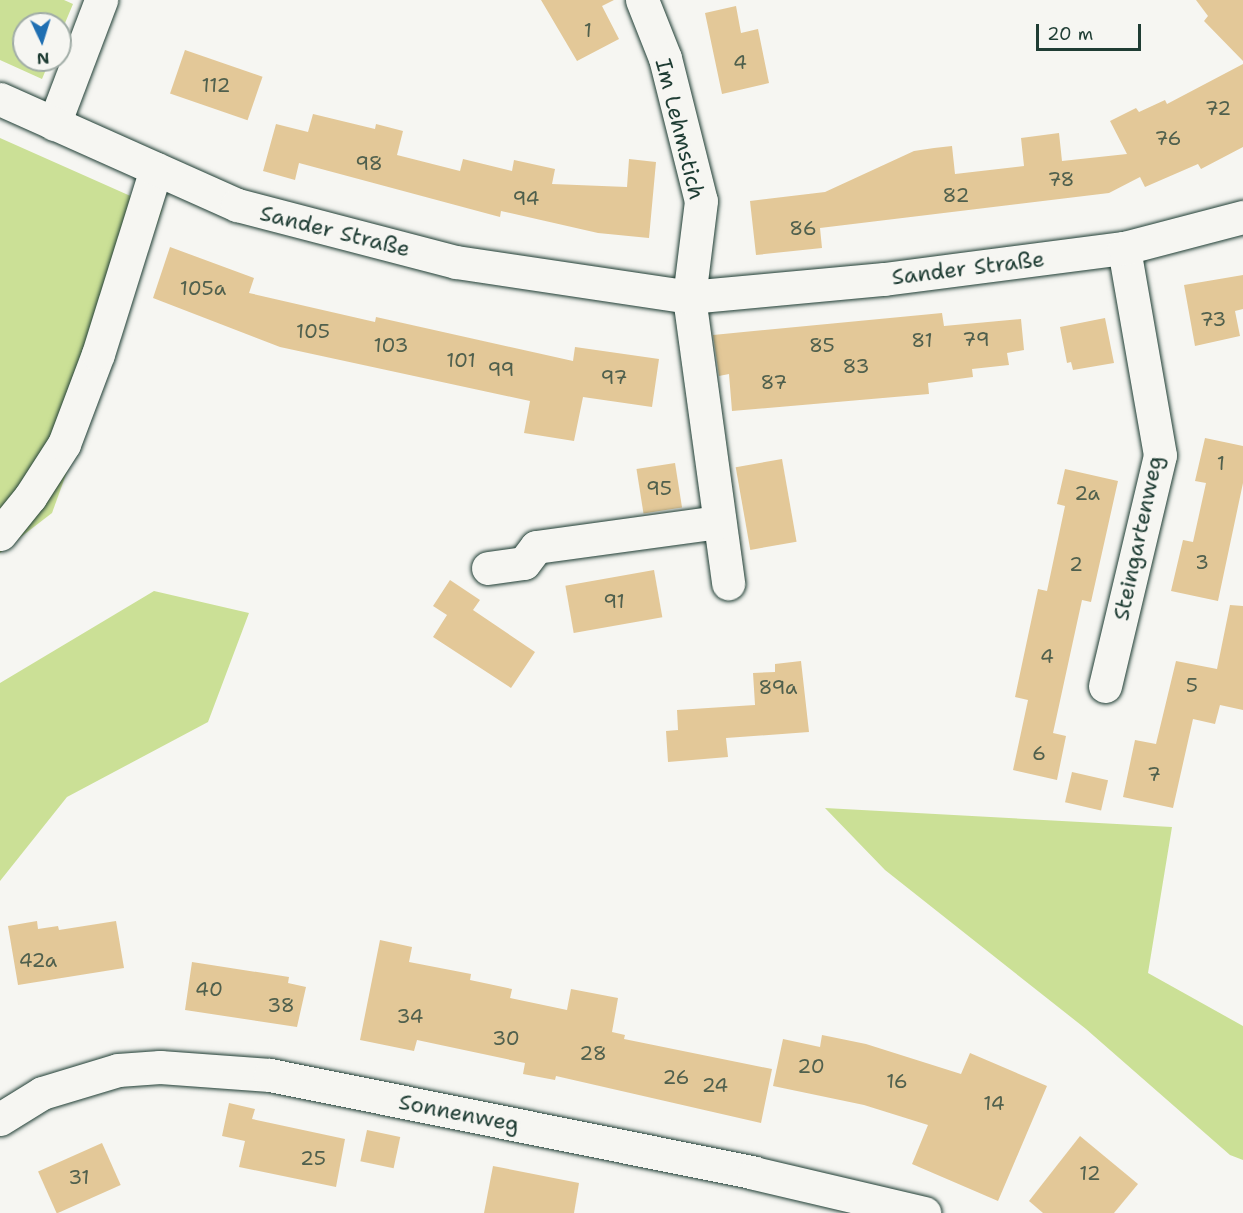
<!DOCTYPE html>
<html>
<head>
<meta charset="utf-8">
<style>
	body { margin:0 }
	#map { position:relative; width:1243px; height:1213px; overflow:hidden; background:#f6f6f2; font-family:"Shantell Sans",sans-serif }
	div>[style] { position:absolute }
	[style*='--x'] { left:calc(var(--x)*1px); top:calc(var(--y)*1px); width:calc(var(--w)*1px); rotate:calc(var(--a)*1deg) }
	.green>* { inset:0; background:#cbe096 }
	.building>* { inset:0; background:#e3c898; transform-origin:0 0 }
	.roads { filter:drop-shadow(0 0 2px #1f3d34) drop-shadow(0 0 2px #1f3d34) }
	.minor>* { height:33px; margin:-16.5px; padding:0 16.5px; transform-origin:16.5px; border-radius:16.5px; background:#f6f6f2 }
	.major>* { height:33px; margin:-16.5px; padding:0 16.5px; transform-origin:16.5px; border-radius:16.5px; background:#f6f6f2 }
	span { translate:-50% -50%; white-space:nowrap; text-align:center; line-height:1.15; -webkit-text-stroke:6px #f6f6f2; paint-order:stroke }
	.number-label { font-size:20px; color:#50604d }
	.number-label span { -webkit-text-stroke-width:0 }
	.street-label { font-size:22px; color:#1f3d34 }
	.north { position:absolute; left:12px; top:12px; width:60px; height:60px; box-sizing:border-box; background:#f6f6f2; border:2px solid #a0aca6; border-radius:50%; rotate:176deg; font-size:16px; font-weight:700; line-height:24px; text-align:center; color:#1f3d34 }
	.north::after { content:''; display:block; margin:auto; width:21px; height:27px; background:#1f6fb2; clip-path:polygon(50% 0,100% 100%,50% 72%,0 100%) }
	.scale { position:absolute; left:1036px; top:24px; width:105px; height:27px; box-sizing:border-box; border:3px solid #1f3d34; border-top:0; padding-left:8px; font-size:18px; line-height:21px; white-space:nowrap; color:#1f3d34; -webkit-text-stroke:4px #f6f6f2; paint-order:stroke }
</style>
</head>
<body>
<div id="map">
	<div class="green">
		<i style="clip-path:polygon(0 0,64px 0,73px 4px,60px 35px,60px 24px,24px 24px,24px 60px,50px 60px,42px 79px,0 60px)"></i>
		<i style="clip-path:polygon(0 138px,162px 210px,52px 513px,0 553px)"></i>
		<i style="clip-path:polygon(154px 591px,249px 613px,208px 722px,67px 797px,0 881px,0 683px)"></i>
		<i style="clip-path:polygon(825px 808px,1172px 827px,1148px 973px,1243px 1026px,1243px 1160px,1230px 1155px,1086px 1029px,885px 870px)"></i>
	</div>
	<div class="building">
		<i style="clip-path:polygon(541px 0,614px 0,602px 6px,619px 39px,577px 61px)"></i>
		<i style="clip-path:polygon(1196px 0,1243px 0,1243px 61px,1204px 21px,1208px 16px)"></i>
		<i style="clip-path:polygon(736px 6px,741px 33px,758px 29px,769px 83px,722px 94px,705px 13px)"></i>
		<i style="left:185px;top:50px;width:82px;height:46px;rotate:19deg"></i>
		<i style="clip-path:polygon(1243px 64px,1243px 147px,1201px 169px,1198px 164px,1145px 187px,1140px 177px,1109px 193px,820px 228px,822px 248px,756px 255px,750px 201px,825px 192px,914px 151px,934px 148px,952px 146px,955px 174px,1024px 166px,1021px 138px,1059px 133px,1062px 161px,1127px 154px,1110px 121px,1136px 108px,1139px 112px,1165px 100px,1167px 104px)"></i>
		<i style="clip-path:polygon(313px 114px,375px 129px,376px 124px,403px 131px,397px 155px,460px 171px,463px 159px,512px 171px,514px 160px,555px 169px,552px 184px,627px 187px,629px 159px,656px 162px,649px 238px,598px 233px,501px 211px,500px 217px,299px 163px,295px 180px,263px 171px,276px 124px,308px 132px)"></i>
		<i style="clip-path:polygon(170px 247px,254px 278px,249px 293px,375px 322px,376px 317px,573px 361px,575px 347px,659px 359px,652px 407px,583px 397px,574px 441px,524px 433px,530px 401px,280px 347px,153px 298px)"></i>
		<i style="clip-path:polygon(1243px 275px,1243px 309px,1235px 311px,1240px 336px,1195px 346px,1184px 285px)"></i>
		<i style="clip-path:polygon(942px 313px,944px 326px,1021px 319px,1024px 350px,1007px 353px,1009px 365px,972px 369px,973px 377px,928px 383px,929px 394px,732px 411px,729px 374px,719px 376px,713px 335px)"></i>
		<i style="clip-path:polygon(1105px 318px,1114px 363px,1073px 370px,1071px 362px,1067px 363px,1060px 327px)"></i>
		<i style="clip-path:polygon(1205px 438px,1243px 446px,1243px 483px,1218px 601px,1171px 591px,1183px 540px,1193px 542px,1206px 483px,1195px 481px)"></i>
		<i style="left:782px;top:459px;width:84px;height:47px;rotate:80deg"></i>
		<i style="left:675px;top:463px;width:45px;height:39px;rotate:81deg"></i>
		<i style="clip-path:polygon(1065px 469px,1118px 481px,1091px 602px,1082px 600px,1053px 733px,1066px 736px,1057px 780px,1013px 770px,1028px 700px,1015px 697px,1038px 589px,1047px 591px,1065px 506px,1057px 504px)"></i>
		<i style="left:654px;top:570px;width:48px;height:90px;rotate:80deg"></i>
		<i style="clip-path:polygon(450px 580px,480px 600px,473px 610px,535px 652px,511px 688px,433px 637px,447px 615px,433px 606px)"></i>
		<i style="clip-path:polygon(1230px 605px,1243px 606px,1243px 710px,1220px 705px,1215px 724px,1193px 719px,1173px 808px,1123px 797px,1135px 740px,1156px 744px,1176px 661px,1217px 669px)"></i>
		<i style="clip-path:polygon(801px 661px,809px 732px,726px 738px,728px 757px,668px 762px,666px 731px,678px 730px,677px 710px,755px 705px,753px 673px,775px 672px,775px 664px)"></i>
		<i style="left:1072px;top:772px;width:37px;height:31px;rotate:13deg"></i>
		<i style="clip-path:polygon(37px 921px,38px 929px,58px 926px,59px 930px,116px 921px,124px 968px,18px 985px,8px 926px)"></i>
		<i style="clip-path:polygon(380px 940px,412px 947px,409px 962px,471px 974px,470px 980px,512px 989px,510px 998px,567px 1010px,571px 989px,618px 998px,612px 1032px,625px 1035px,624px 1039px,772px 1069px,761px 1123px,556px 1076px,555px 1080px,523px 1074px,525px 1063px,417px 1040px,414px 1051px,360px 1040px)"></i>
		<i style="clip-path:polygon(192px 962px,289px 977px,288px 983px,306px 987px,297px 1027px,185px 1010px)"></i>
		<i style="clip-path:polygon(822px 1035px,866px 1044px,961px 1074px,970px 1053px,1047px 1086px,998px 1201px,912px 1164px,928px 1125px,864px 1105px,773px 1086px,783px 1039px,820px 1047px)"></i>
		<i style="clip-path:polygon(229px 1103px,255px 1109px,252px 1119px,345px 1139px,336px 1187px,239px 1167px,245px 1141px,222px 1136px)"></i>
		<i style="left:367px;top:1130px;width:34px;height:32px;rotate:12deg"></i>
		<i style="clip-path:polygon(1080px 1136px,1138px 1184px,1114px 1213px,1043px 1213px,1029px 1201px)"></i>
		<i style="left:102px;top:1143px;width:46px;height:70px;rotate:66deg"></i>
		<i style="clip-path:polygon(493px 1166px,579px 1183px,574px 1213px,484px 1213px)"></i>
	</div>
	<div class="roads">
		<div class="minor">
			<i style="--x:642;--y:0;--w:62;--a:68.4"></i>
			<i style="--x:665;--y:58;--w:147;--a:75.9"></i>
			<i style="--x:701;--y:201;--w:97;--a:97.1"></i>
			<i style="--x:689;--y:297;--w:289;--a:82.2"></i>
			<i style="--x:54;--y:124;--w:133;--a:-69.2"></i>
			<i style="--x:0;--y:534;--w:48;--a:-51"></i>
			<i style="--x:30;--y:497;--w:63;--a:-57.3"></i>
			<i style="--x:64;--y:444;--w:96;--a:-69.3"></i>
			<i style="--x:98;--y:354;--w:194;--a:-72.6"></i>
			<i style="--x:488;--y:568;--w:36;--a:-8"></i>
			<i style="--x:524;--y:563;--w:20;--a:-53"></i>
			<i style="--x:536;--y:547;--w:185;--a:-7.8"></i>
			<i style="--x:1105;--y:686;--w:237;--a:-76.6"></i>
			<i style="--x:1160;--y:455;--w:210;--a:-99.9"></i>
			<i style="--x:0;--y:1119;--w:49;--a:-31.8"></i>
			<i style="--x:42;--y:1093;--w:79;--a:-16.8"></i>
			<i style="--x:118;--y:1070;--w:42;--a:-4.1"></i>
			<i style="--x:160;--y:1067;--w:110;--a:4.2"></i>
			<i style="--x:270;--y:1075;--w:494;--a:11.4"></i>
			<i style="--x:754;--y:1173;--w:175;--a:13.2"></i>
		</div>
		<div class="major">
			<i style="--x:0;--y:99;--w:260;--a:24.1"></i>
			<i style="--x:237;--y:205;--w:226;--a:14.6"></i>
			<i style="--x:456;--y:262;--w:236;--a:8.5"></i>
			<i style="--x:689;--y:297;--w:196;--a:-5.3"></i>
			<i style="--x:884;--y:279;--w:242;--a:-7.4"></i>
			<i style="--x:1124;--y:248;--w:123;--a:-14.6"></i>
		</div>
	</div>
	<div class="number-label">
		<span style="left:588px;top:30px">1</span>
		<span style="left:740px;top:62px">4</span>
		<span style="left:216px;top:85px">112</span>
		<span style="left:1218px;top:108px">72</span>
		<span style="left:1168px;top:138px">76</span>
		<span style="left:369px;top:163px">98</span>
		<span style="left:1061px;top:179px">78</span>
		<span style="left:956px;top:195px">82</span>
		<span style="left:526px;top:198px">94</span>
		<span style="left:803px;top:228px">86</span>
		<span style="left:203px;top:288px">105a</span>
		<span style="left:1213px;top:319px">73</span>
		<span style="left:313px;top:331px">105</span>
		<span style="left:976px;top:339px">79</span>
		<span style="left:922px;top:340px">81</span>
		<span style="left:391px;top:345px">103</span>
		<span style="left:822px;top:345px">85</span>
		<span style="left:461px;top:360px">101</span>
		<span style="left:856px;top:366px">83</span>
		<span style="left:501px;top:369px">99</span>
		<span style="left:614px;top:377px">97</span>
		<span style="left:774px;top:382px">87</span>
		<span style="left:1221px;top:463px">1</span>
		<span style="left:659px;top:488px">95</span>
		<span style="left:1087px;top:493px">2a</span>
		<span style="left:1202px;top:562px">3</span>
		<span style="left:1076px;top:564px">2</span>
		<span style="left:614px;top:601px">91</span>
		<span style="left:1047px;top:656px">4</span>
		<span style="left:1192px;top:685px">5</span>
		<span style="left:778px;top:687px">89a</span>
		<span style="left:1039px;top:753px">6</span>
		<span style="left:1154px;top:774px">7</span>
		<span style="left:38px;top:960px">42a</span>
		<span style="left:209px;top:989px">40</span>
		<span style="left:281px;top:1005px">38</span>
		<span style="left:410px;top:1016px">34</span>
		<span style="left:506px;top:1038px">30</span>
		<span style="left:593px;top:1053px">28</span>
		<span style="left:811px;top:1066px">20</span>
		<span style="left:676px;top:1077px">26</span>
		<span style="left:897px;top:1081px">16</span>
		<span style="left:715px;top:1085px">24</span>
		<span style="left:994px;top:1103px">14</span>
		<span style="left:313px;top:1158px">25</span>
		<span style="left:1090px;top:1173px">12</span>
		<span style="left:79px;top:1177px">31</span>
	</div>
	<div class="street-label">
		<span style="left:680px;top:129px;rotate:76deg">Im Lehmstich</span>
		<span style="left:335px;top:231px;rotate:14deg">Sander Straße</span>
		<span style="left:968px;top:268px;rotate:-7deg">Sander Straße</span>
		<span style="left:1138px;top:538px;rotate:-78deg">Steingartenweg</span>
		<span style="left:459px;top:1113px;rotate:11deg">Sonnenweg</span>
	</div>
	<div class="north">N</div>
	<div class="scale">20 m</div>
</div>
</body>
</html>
